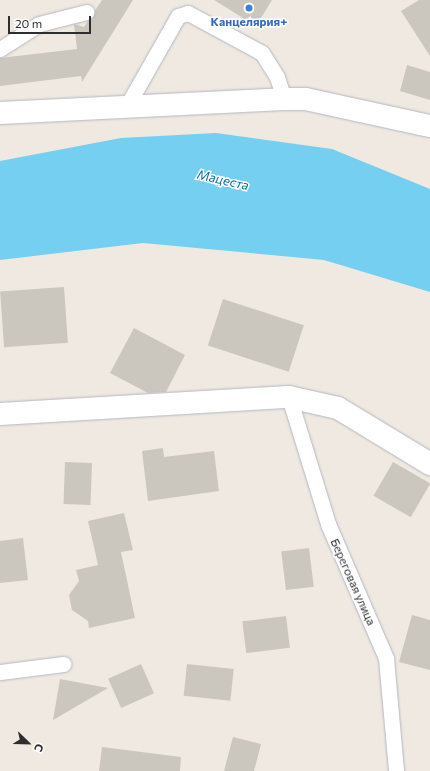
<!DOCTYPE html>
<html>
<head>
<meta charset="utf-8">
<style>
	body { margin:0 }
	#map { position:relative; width:430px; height:771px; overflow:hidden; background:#efe9e1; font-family:Commissioner,sans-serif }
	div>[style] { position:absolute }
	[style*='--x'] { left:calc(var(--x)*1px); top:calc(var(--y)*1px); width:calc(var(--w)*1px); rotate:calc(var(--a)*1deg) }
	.water>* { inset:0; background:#75cff0 }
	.building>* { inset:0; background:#cbc7bf; transform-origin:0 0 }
	.roads { filter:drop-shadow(0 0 1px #b4b7c1) drop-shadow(0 0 1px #b4b7c1) }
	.lane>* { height:15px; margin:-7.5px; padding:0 7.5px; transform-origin:7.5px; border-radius:7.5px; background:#fff }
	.street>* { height:22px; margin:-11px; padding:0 11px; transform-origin:11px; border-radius:11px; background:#fff }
	.secondary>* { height:22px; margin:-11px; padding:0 11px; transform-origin:11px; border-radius:11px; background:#fff }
	.dots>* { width:11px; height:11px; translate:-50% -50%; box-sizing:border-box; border:2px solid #fff; border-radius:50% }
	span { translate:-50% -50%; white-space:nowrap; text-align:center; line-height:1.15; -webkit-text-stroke:3px #fff; paint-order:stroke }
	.shop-label { font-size:12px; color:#366cbe; font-weight:700 }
	.street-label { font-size:12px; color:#2e2e2e }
	.water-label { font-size:13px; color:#0d6fa3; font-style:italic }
	.north { position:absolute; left:8px; top:723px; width:40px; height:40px; -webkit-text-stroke:3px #fff; paint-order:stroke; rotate:113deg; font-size:11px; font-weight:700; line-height:16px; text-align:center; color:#2e2e2e }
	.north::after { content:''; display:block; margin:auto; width:14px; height:18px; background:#2e2e2e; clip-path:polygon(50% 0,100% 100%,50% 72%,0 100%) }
	.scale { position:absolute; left:8px; top:16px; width:83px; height:18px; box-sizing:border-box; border:2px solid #2e2e2e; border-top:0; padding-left:5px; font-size:12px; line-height:14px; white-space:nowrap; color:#2e2e2e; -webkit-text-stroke:3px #fff; paint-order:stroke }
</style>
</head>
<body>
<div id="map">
	<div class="water">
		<i style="clip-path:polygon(216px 133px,332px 149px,430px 189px,430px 292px,324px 260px,143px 243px,0 260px,0 161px,121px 138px)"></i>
	</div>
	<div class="building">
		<i style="clip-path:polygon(102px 0,133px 0,82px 82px,81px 76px,0 86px,0 58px,77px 49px,74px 24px,84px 27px)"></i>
		<i style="clip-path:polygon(214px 0,272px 0,256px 26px)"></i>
		<i style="clip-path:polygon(419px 0,430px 0,430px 56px,401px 11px)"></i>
		<i style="clip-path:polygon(407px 65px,430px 72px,430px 100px,400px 91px)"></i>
		<i style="left:64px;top:287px;width:56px;height:64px;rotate:86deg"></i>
		<i style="left:223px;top:299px;width:85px;height:49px;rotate:18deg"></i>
		<i style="clip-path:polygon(134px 328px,185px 355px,166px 392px,148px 393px,110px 373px)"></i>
		<i style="clip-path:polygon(163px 448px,164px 457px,214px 451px,219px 491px,148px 501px,142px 451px)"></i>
		<i style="left:65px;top:462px;width:27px;height:42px;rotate:2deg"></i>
		<i style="left:393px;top:462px;width:43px;height:39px;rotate:30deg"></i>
		<i style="clip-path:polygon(124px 513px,133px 550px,121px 552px,135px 618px,89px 628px,88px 621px,72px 610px,69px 595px,79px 581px,76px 570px,98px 565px,88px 521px)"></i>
		<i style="clip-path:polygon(23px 538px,28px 580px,0 583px,0 541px)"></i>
		<i style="left:309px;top:548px;width:39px;height:28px;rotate:83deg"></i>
		<i style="clip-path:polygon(412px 615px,430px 620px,430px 670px,399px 662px)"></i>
		<i style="left:286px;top:616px;width:32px;height:44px;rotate:83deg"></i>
		<i style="left:141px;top:664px;width:32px;height:36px;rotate:66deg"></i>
		<i style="left:187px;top:664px;width:47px;height:32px;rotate:6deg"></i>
		<i style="clip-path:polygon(60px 679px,108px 688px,53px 720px)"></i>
		<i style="clip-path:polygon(233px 737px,261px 744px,254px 771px,224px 771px)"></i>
		<i style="clip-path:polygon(102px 747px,181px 757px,180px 771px,99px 771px)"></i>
	</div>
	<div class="roads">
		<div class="lane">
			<i style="--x:0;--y:49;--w:46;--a:-32.7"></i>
			<i style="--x:39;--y:24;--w:49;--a:-14.3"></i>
			<i style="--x:128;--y:104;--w:101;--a:-60.4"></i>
			<i style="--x:178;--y:16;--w:10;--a:-17"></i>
			<i style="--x:188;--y:13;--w:84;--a:28.4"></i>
			<i style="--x:262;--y:53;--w:28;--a:58"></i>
			<i style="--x:277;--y:77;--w:23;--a:72"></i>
			<i style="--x:289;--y:397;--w:133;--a:72.9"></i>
			<i style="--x:328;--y:524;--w:146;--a:66.6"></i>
			<i style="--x:386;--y:658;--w:113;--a:84.9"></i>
			<i style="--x:0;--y:672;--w:64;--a:-7.2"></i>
		</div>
		<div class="street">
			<i style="--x:0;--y:414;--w:289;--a:-3.4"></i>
			<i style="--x:289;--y:397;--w:50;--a:12.7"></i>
			<i style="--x:338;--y:408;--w:108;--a:31.3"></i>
		</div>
		<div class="secondary">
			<i style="--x:0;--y:113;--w:284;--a:-2.8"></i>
			<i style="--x:284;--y:99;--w:22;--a:0"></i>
			<i style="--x:306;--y:99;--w:127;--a:12.3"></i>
		</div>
	</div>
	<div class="dots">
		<i style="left:249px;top:8px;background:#3f7fe0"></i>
	</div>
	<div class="shop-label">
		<span style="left:249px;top:22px">Канцелярия+</span>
	</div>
	<div class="street-label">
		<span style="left:353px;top:582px;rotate:66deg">Береговая улица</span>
	</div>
	<div class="water-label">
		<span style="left:223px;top:180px;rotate:13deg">Мацеста</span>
	</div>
	<div class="north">С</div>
	<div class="scale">20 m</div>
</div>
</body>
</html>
